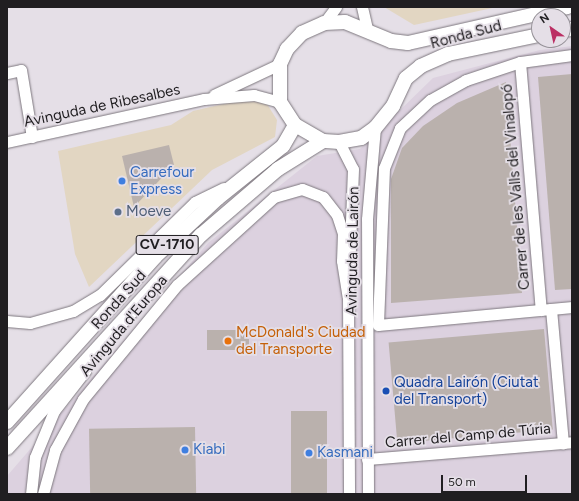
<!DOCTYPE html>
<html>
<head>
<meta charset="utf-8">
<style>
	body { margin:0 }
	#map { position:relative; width:579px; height:501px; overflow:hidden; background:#e5dfe7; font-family:Figtree,sans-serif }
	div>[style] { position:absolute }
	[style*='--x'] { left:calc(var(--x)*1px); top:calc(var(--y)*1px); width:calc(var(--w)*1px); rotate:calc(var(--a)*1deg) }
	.commercial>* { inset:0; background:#e2d6c2 }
	.built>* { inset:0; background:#dcd1df }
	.building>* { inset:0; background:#bab1ad; transform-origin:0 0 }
	.roads { filter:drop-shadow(0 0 1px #7d777e) drop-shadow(0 0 1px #7d777e) }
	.minor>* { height:11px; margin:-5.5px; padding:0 5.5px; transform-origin:5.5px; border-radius:5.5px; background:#fff }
	.major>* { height:14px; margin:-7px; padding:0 7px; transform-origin:7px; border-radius:7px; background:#fff }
	.dots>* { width:11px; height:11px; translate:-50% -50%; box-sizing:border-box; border:2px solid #e5dfe7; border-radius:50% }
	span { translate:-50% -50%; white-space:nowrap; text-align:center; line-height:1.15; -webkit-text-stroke:3.5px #e5dfe7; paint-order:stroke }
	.shield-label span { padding:1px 3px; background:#e5dfe7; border:1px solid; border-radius:3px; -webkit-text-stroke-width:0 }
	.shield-label { font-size:14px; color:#201e21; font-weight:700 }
	.street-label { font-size:15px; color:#201e21 }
	.shop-label { font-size:15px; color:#366cbe }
	.left { translate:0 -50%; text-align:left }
	.service-label { font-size:15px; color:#4e5e75 }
	.food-label { font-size:15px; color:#c56008 }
	.transit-label { font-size:15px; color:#164399 }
	.frame { position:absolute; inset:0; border:8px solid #201e21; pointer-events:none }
	.north { position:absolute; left:531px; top:8px; width:40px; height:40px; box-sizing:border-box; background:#e5dfe7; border:1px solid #969298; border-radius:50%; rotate:326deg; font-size:11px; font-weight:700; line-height:16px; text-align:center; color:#201e21 }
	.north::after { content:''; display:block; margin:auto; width:14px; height:18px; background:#bb2f64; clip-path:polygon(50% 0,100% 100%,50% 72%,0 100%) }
	.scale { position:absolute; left:441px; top:475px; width:86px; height:18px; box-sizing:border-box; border:2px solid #201e21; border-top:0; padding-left:5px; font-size:12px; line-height:14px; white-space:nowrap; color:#201e21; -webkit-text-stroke:3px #e5dfe7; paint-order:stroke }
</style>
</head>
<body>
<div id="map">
	<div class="commercial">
		<i style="clip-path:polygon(384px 7px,497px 7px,414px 25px)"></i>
		<i style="clip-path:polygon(260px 101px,267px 104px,277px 120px,275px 137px,212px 170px,89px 287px,75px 254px,58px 151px,171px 125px,193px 111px,232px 102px)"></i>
	</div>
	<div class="built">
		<i style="clip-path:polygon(572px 46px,572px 494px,7px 494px,7px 476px,208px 243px,317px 156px,360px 149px,433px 78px,540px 50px)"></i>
	</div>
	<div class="building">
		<i style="clip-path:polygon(572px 74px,572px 289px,555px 290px,538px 77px)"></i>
		<i style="clip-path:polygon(506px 82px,522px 293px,391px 303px,391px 179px,402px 148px,423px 126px,457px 103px)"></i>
		<i style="clip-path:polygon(169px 145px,174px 165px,134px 207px,122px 156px)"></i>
		<i style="left:544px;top:329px;width:101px;height:156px;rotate:85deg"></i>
		<i style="left:249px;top:330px;width:20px;height:42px;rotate:90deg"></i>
		<i style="left:327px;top:411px;width:83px;height:36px;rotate:90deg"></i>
		<i style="left:195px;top:427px;width:67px;height:106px;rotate:89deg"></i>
	</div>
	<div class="roads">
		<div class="minor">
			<i style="--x:362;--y:7;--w:23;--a:77"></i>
			<i style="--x:324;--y:23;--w:20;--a:-53"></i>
			<i style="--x:572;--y:55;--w:52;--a:172.3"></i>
			<i style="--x:520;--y:62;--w:57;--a:161.6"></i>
			<i style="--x:466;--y:80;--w:41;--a:150.9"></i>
			<i style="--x:430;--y:100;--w:41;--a:137"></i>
			<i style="--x:400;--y:128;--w:43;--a:111.8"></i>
			<i style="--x:384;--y:168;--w:157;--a:92.2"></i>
			<i style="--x:378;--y:325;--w:195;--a:-5.3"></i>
			<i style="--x:520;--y:62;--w:249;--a:85.2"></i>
			<i style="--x:7;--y:73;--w:14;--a:-12"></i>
			<i style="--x:21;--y:70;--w:68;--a:80.7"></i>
			<i style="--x:214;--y:95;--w:73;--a:-25.2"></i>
			<i style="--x:7;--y:142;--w:202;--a:-12.3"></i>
			<i style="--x:204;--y:99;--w:50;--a:-4.6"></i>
			<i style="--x:254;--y:95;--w:27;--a:15"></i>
			<i style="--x:339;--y:142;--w:30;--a:63"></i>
			<i style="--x:353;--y:169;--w:128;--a:92.2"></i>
			<i style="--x:348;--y:297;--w:197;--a:89.7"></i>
			<i style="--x:551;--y:309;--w:135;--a:84.9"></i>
			<i style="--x:7;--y:321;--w:23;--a:5"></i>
			<i style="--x:30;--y:323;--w:45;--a:-15.6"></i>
			<i style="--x:73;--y:311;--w:31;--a:-31"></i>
			<i style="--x:100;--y:295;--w:133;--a:-44.4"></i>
			<i style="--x:195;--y:202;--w:32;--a:-26"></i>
			<i style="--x:367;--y:459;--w:206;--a:-4.7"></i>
			<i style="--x:31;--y:494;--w:37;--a:-84"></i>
			<i style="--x:35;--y:457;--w:50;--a:-67.6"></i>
			<i style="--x:54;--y:411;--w:51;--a:-52.2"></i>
			<i style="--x:43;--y:494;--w:46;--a:-74.7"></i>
			<i style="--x:55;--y:450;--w:58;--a:-61.2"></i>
			<i style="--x:83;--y:399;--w:148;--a:-50.5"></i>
			<i style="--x:177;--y:285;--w:131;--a:-42.2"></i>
			<i style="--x:274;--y:197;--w:29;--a:-16"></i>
			<i style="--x:302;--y:189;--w:22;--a:21"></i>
			<i style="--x:323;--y:197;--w:23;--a:52"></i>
			<i style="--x:337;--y:215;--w:19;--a:72"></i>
			<i style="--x:343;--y:233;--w:28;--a:92"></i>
			<i style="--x:342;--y:261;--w:36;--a:81"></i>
			<i style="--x:368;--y:494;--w:275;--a:-90.2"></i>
			<i style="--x:367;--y:219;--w:91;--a:-85"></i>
		</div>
		<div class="major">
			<i style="--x:563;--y:30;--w:9;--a:-6"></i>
			<i style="--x:539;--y:35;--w:93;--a:168.2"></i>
			<i style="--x:448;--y:54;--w:30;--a:156"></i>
			<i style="--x:421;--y:66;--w:19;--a:141"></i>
			<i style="--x:406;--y:78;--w:31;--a:115"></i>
			<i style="--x:393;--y:106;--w:28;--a:129"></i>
			<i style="--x:375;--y:128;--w:17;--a:144"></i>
			<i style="--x:361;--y:138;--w:22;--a:170"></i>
			<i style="--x:339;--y:142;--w:16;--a:-176"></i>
			<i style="--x:323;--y:141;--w:32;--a:-150"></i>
			<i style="--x:295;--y:125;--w:27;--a:-123"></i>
			<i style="--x:280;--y:102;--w:38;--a:-90"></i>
			<i style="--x:280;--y:64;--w:17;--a:-65"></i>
			<i style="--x:287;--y:49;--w:22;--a:-47"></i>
			<i style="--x:302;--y:33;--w:24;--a:-24"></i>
			<i style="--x:324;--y:23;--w:21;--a:-3"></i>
			<i style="--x:345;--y:22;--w:50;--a:22.4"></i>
			<i style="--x:391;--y:41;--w:17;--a:7"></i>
			<i style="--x:408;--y:43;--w:164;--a:-12.7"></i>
			<i style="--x:7;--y:422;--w:222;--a:-48.1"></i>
			<i style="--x:155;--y:257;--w:86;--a:-43.1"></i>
			<i style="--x:218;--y:198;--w:83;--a:-38.7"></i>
			<i style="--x:283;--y:146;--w:24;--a:-60"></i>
			<i style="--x:7;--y:448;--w:288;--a:-47.7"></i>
			<i style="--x:201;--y:235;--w:101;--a:-40.6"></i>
			<i style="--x:278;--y:169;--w:53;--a:-31.9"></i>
		</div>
	</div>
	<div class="dots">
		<i style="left:122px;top:181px;background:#3f7fe0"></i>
		<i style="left:118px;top:212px;background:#5c6f8a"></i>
		<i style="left:228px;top:341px;background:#e8710a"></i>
		<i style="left:386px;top:391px;background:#1a4fb4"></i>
		<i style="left:185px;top:450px;background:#3f7fe0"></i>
		<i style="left:309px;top:453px;background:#3f7fe0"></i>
	</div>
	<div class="shield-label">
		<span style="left:167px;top:245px">CV-1710</span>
	</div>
	<div class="street-label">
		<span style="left:466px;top:35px;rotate:-15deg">Ronda Sud</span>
		<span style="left:102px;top:106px;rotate:-12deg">Avinguda de Ribesalbes</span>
		<span style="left:516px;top:187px;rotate:-95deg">Carrer de les Valls del Vinalopó</span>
		<span style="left:353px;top:251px;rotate:-89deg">Avinguda de Lairón</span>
		<span style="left:119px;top:300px;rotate:-48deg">Ronda Sud</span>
		<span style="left:124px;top:326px;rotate:-50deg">Avinguda d'Europa</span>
		<span style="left:468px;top:436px;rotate:-5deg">Carrer del Camp de Túria</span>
	</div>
	<div class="shop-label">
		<span class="left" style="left:130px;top:181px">Carrefour<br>Express</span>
		<span class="left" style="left:193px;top:450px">Kiabi</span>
		<span class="left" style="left:317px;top:453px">Kasmani</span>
	</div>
	<div class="service-label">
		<span class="left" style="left:126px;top:212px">Moeve</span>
	</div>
	<div class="food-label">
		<span class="left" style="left:236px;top:341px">McDonald's Ciudad<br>del Transporte</span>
	</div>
	<div class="transit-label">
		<span class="left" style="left:394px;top:391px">Quadra Lairón (Ciutat<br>del Transport)</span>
	</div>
	<div class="frame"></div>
	<div class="north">N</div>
	<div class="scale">50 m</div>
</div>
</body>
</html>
